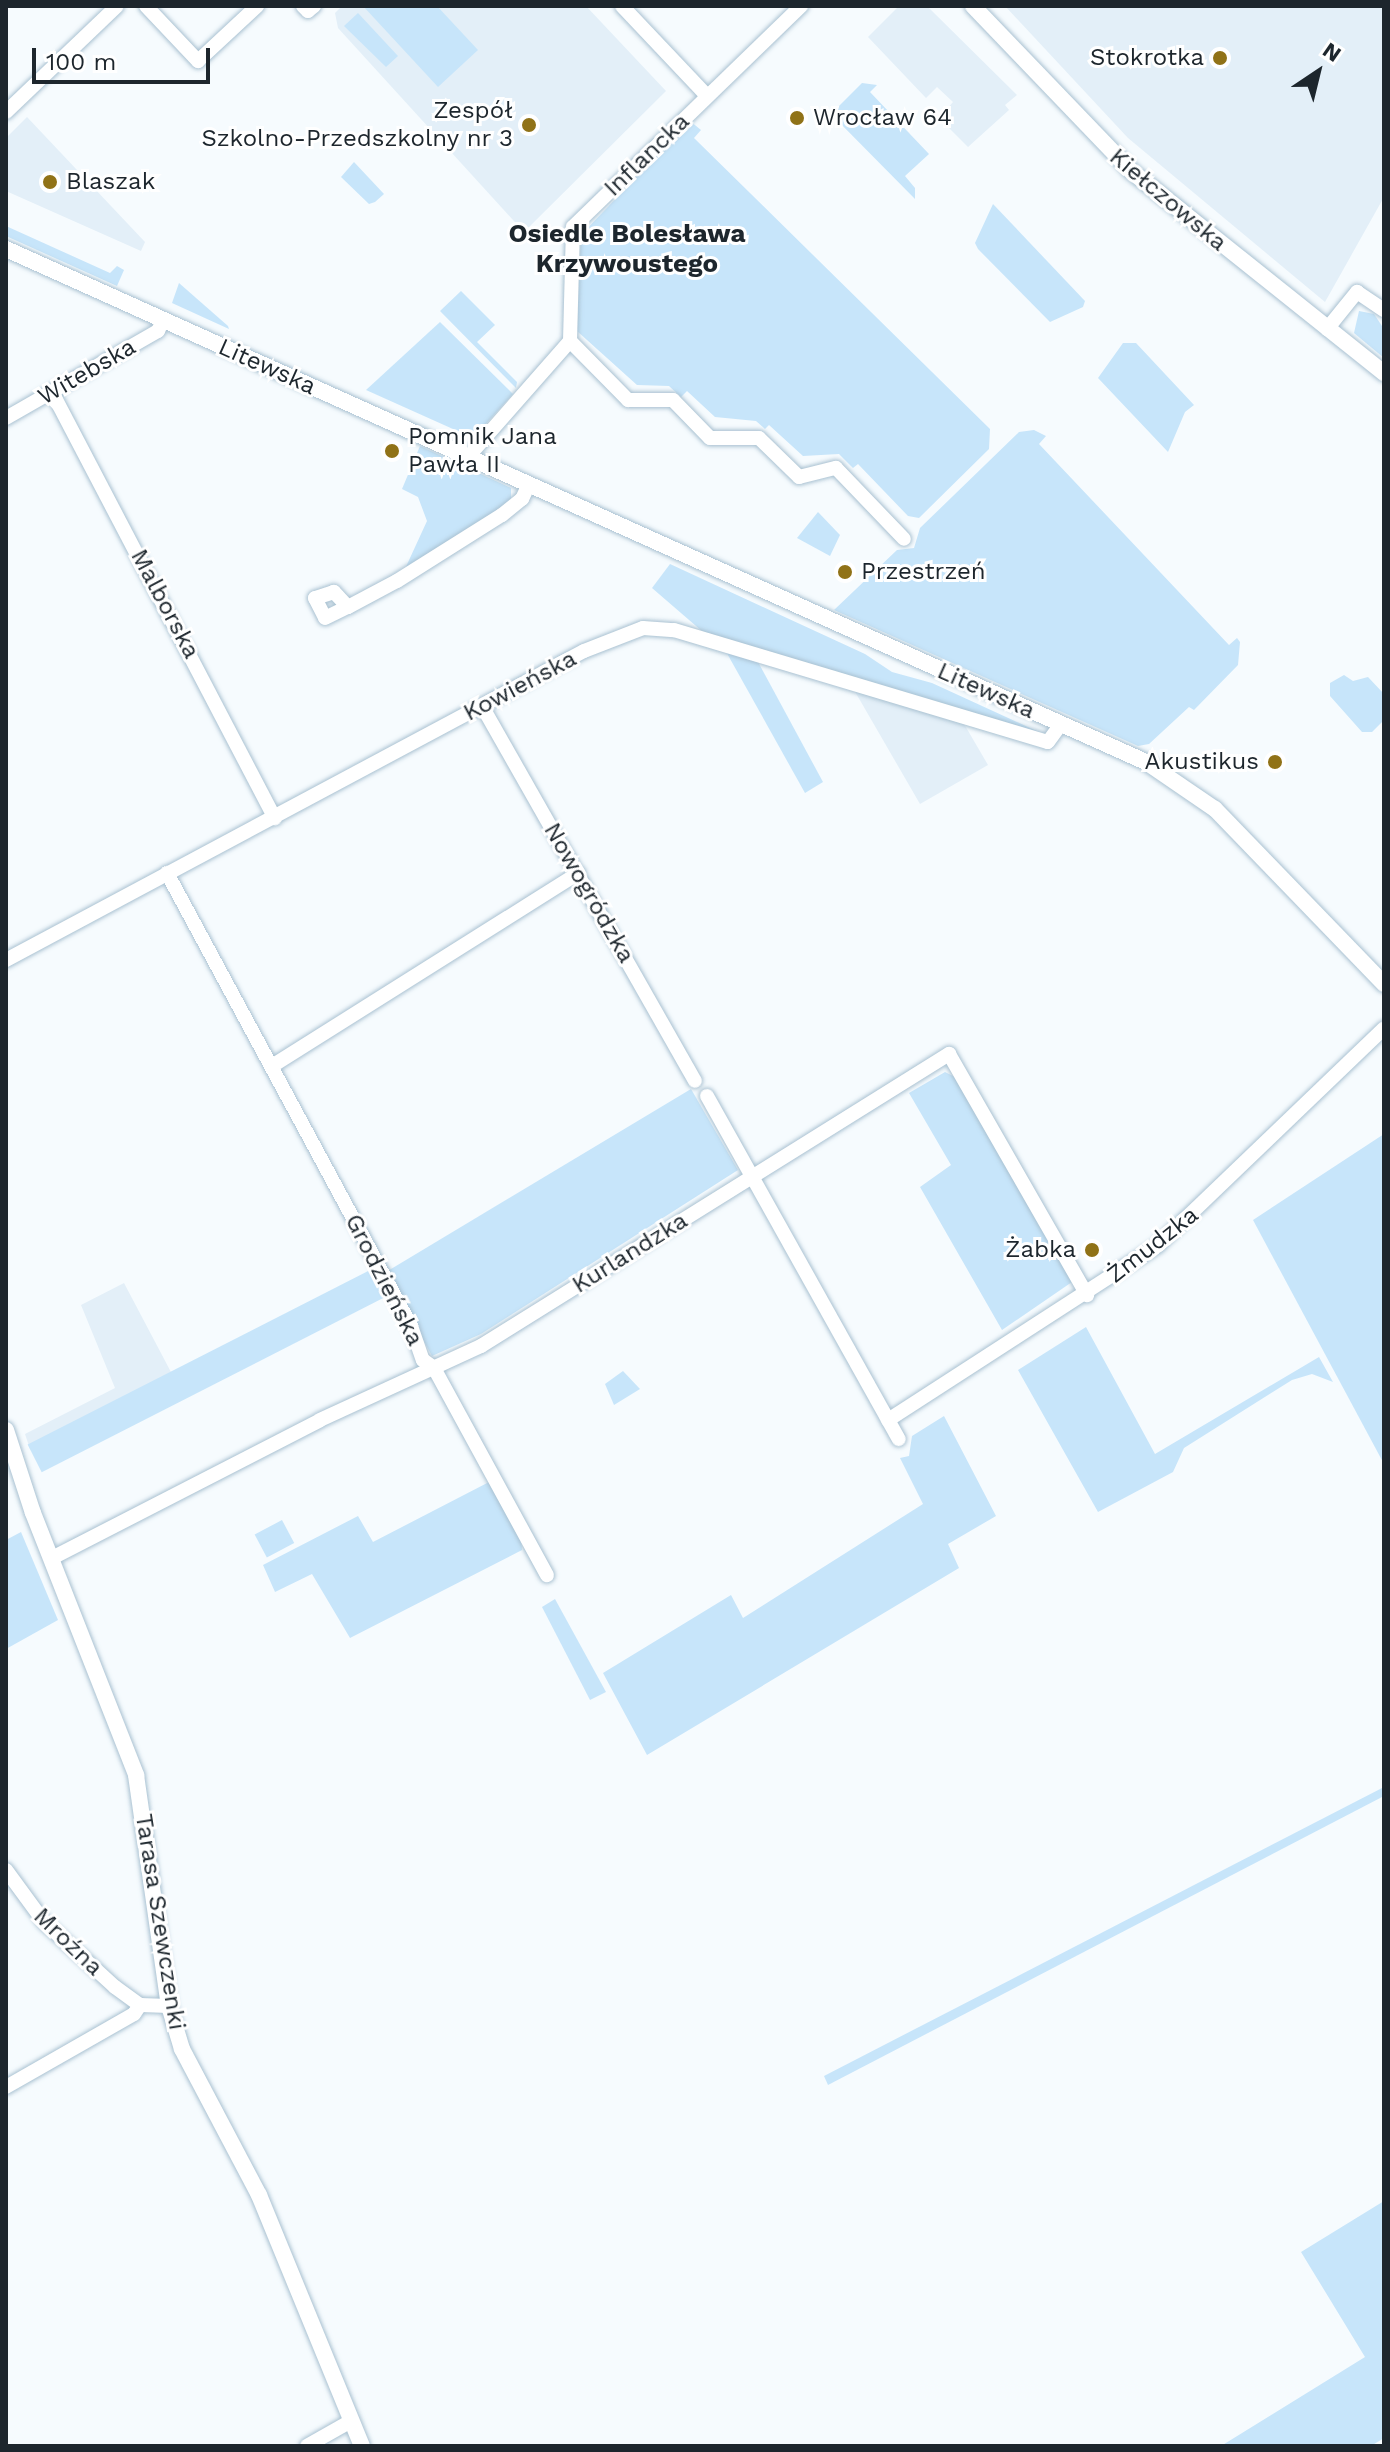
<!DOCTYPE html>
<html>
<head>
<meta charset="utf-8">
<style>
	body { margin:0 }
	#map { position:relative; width:1390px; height:2452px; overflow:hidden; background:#f6fbfe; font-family:"Work Sans",sans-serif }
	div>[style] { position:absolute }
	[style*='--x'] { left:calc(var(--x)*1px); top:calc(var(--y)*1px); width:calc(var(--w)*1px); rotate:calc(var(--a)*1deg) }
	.built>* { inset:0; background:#e3eff8 }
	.green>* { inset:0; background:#c7e5fa; transform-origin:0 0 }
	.roads { filter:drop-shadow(0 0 2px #a9c1d1) drop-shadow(0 0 2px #a9c1d1) }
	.minor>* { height:14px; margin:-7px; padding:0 7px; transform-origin:7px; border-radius:7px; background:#fff }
	.tertiary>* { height:16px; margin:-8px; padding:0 8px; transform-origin:8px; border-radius:8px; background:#fff }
	.dots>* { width:22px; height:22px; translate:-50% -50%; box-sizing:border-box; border:4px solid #fff; border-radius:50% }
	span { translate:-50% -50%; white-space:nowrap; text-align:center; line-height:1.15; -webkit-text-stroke:6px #fff; paint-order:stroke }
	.poi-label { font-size:24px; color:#1d262d }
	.right { translate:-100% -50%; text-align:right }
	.left { translate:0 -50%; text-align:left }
	.street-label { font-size:24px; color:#1d262d }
	.neighbourhood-label { font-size:26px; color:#1d262d; font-weight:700 }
	.frame { position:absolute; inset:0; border:8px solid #1d262d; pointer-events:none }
	.north { position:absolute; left:1278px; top:32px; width:80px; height:80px; -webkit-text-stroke:6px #fff; paint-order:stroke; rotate:35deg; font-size:22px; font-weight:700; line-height:32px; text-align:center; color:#1d262d }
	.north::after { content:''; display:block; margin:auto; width:28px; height:36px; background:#1d262d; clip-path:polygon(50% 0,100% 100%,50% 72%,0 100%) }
	.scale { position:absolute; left:32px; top:48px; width:178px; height:36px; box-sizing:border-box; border:4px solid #1d262d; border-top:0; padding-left:10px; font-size:24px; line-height:28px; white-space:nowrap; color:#1d262d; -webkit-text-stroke:6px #fff; paint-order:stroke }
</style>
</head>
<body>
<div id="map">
	<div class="built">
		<i style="clip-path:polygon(342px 6px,586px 6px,666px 91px,524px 232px,338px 28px,335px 13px)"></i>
		<i style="clip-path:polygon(899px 6px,927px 6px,1017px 95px,1005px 105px,1009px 110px,968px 147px,939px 118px,953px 102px,937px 87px,926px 98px,868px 37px)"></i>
		<i style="clip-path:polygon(1005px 6px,1384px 6px,1384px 197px,1325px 302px,1128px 138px)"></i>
		<i style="clip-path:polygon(27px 117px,145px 242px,141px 251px,6px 191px,6px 138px)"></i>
		<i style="clip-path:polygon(850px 683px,960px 717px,988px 765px,920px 804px)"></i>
		<i style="clip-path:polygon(124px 1283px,172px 1374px,30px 1449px,25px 1434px,115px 1388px,81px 1305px)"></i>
	</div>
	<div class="green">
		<i style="clip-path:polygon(363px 6px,437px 6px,478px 50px,438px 87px)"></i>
		<i style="clip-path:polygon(358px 13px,398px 56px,386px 67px,344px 26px)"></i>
		<i style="clip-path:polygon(862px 83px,877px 85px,870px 92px,929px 154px,905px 176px,915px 188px,915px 199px,831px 114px)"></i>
		<i style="clip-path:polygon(690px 121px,701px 130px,694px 138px,990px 429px,989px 449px,919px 518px,908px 516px,858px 464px,853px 468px,839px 454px,803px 456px,769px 425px,765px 429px,756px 421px,715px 417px,687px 391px,681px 397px,669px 386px,637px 385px,577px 331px,581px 235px)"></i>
		<i style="clip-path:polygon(354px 162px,384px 194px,375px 202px,369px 204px,341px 177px)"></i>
		<i style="clip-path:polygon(993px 204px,1085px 301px,1083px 307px,1050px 322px,978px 249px,975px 243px)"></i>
		<i style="clip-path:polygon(6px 226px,110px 273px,117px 266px,124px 270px,117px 286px,6px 236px)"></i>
		<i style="clip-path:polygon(179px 283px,228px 326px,229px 329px,172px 303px)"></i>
		<i style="clip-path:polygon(461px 291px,495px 325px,477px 342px,517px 382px,516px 388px,440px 311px)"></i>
		<i style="clip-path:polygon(1359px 311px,1374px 314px,1384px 329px,1384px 358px,1354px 333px)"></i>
		<i style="clip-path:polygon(440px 322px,513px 394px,473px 438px,366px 390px)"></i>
		<i style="clip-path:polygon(1123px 343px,1136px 343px,1194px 405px,1185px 412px,1168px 452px,1098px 378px)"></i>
		<i style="clip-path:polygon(1034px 430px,1046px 436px,1039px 444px,1229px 645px,1237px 638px,1240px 642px,1238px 665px,1194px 710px,1189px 707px,1149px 744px,1138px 746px,834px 610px,897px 550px,914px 548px,920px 528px,1019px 432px)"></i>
		<i style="clip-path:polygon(420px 446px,511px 488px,511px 500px,454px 542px,404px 571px,427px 521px,418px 497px,402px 489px)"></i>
		<i style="clip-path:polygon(818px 512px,840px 535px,830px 556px,797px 538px)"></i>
		<i style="clip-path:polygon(670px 564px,865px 654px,892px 672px,932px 683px,1041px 733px,703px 632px,652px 588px)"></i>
		<i style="clip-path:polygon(724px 648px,757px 660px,823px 782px,805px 793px)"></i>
		<i style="clip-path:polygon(1344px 675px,1353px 681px,1368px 677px,1384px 694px,1384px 720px,1372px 732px,1362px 732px,1330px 696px,1330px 683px)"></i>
		<i style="clip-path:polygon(945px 1072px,955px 1077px,1072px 1282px,1002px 1330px,920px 1187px,951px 1165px,909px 1093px)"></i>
		<i style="clip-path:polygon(691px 1089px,738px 1170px,481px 1334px,432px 1356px,386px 1272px)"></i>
		<i style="clip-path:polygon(1384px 1134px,1384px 1464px,1253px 1220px)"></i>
		<i style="left:376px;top:1267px;width:31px;height:391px;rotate:63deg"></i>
		<i style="clip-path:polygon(1086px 1327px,1155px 1454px,1319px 1357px,1333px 1382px,1312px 1374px,1292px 1380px,1184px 1448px,1173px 1472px,1098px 1512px,1018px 1370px)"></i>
		<i style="clip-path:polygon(623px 1371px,640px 1389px,614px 1405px,605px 1384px)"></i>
		<i style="clip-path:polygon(944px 1416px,996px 1516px,948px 1544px,959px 1568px,647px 1755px,603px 1673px,731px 1595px,743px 1618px,923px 1504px,900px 1458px,909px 1456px,912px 1436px)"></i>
		<i style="clip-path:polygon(491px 1481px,521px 1538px,522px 1550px,350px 1638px,312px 1574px,275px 1592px,263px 1565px,358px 1516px,373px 1542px)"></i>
		<i style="left:282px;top:1520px;width:26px;height:31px;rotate:62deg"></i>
		<i style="clip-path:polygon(21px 1532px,58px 1620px,6px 1649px,6px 1540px)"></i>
		<i style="clip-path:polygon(555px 1599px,606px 1692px,590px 1700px,542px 1607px)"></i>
		<i style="clip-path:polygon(1384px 1787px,1384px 1796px,828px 2085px,824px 2076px)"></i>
		<i style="clip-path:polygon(1384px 2201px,1384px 2438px,1371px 2446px,1221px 2446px,1365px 2357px,1301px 2252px)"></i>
	</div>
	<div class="roads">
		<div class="minor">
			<i style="--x:146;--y:6;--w:76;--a:46.6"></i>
			<i style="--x:198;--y:61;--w:81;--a:-43"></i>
			<i style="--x:303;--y:6;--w:7;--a:45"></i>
			<i style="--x:308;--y:11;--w:8;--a:-40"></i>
			<i style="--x:622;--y:6;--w:124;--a:46.6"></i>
			<i style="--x:6;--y:112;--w:153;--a:-43.7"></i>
			<i style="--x:1327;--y:329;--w:48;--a:-51"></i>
			<i style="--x:1357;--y:292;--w:32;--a:34"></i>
			<i style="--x:570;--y:341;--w:83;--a:45.5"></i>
			<i style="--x:628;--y:400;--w:45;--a:0"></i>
			<i style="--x:673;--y:400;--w:53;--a:45.8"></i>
			<i style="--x:710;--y:438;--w:49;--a:0"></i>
			<i style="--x:759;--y:438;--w:56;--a:44.3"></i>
			<i style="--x:799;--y:477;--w:38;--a:-14"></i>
			<i style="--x:836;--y:468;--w:98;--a:46.2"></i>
			<i style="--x:52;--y:392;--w:481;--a:62.4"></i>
			<i style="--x:6;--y:418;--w:175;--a:-29.8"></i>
			<i style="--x:158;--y:331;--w:12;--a:-66"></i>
			<i style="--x:468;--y:457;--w:154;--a:-48.7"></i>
			<i style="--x:570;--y:341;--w:114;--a:-88.5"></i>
			<i style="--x:573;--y:227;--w:318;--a:-44.1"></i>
			<i style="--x:348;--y:607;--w:21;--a:-133"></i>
			<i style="--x:334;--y:592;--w:20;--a:162"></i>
			<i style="--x:315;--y:598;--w:22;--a:63"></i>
			<i style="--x:325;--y:618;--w:25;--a:-26"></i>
			<i style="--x:348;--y:607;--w:55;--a:-28"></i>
			<i style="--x:397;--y:581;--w:124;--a:-32.2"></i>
			<i style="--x:502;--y:515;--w:26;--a:-39"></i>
			<i style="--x:522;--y:499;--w:17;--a:-65"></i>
			<i style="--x:482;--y:706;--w:431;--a:60.4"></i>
			<i style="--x:167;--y:873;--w:515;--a:61.69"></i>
			<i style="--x:411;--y:1326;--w:36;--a:71"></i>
			<i style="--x:423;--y:1360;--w:14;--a:36"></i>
			<i style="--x:434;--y:1368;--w:236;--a:61.4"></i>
			<i style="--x:6;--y:960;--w:655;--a:-28.13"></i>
			<i style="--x:584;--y:651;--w:63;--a:-21.3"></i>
			<i style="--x:643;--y:628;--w:31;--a:4"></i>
			<i style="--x:674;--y:630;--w:390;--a:16.7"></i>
			<i style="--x:1048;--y:742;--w:22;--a:-54"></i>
			<i style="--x:272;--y:1066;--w:362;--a:-32.2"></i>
			<i style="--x:707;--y:1096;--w:393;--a:60.8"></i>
			<i style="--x:888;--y:1420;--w:322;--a:-32.9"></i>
			<i style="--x:1158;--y:1245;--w:313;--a:-43.8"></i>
			<i style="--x:52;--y:1558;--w:301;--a:-27.2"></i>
			<i style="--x:320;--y:1420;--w:177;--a:-24.7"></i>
			<i style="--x:481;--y:1346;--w:552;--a:-31.96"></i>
			<i style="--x:949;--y:1054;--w:278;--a:60.2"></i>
			<i style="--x:6;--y:1870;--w:64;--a:53.8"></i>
			<i style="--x:44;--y:1922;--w:96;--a:42.5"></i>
			<i style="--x:115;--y:1987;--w:31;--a:36"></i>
			<i style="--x:140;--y:2005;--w:29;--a:2"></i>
			<i style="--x:6;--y:2087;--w:147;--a:-29.7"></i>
			<i style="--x:134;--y:2014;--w:11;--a:-56"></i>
			<i style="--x:307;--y:2446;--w:51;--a:-29.6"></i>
		</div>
		<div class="tertiary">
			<i style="--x:973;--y:6;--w:228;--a:46.2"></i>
			<i style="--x:1131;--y:171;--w:324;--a:38.6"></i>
			<i style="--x:6;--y:249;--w:1250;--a:24.23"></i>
			<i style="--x:1146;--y:762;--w:83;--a:34.3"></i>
			<i style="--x:1215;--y:809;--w:243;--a:46"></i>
			<i style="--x:6;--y:1430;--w:87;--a:72"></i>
			<i style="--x:33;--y:1513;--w:282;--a:68.5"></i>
			<i style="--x:136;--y:1775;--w:233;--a:81.9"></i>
			<i style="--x:169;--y:2006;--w:45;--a:73.2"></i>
			<i style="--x:182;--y:2049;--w:165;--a:62.2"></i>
			<i style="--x:259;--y:2195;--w:271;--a:67.7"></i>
		</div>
	</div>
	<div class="dots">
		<i style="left:1220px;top:58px;background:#907217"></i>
		<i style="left:797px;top:118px;background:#907217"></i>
		<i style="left:529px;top:125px;background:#907217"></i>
		<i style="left:50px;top:182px;background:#907217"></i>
		<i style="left:392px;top:451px;background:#907217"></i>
		<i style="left:845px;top:572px;background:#907217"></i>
		<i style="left:1275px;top:762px;background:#907217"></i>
		<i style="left:1092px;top:1250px;background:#907217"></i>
	</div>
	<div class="poi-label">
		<span class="right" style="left:1204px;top:58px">Stokrotka</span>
		<span class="right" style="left:513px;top:125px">Zespół<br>Szkolno-Przedszkolny nr 3</span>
		<span class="left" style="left:813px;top:118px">Wrocław 64</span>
		<span class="left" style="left:66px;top:182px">Blaszak</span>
		<span class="left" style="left:408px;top:451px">Pomnik Jana<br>Pawła II</span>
		<span class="left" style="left:861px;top:572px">Przestrzeń</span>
		<span class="right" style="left:1259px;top:762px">Akustikus</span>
		<span class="right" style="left:1076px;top:1250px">Żabka</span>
	</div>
	<div class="street-label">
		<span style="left:647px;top:155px;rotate:-44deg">Inflancka</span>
		<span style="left:1168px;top:200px;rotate:40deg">Kiełczowska</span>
		<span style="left:267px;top:367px;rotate:24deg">Litewska</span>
		<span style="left:87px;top:372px;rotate:-30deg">Witebska</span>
		<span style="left:165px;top:604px;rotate:62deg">Malborska</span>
		<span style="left:520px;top:686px;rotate:-28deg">Kowieńska</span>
		<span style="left:986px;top:691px;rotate:24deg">Litewska</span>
		<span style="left:589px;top:893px;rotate:60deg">Nowogródzka</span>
		<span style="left:1153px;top:1245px;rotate:-38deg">Żmudzka</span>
		<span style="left:630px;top:1253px;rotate:-32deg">Kurlandzka</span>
		<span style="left:384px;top:1280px;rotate:63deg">Grodzieńska</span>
		<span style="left:160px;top:1922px;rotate:81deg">Tarasa Szewczenki</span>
		<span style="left:68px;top:1942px;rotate:44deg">Mroźna</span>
	</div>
	<div class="neighbourhood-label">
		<span style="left:627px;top:249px">Osiedle Bolesława<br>Krzywoustego</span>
	</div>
	<div class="frame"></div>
	<div class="north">N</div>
	<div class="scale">100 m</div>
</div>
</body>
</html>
